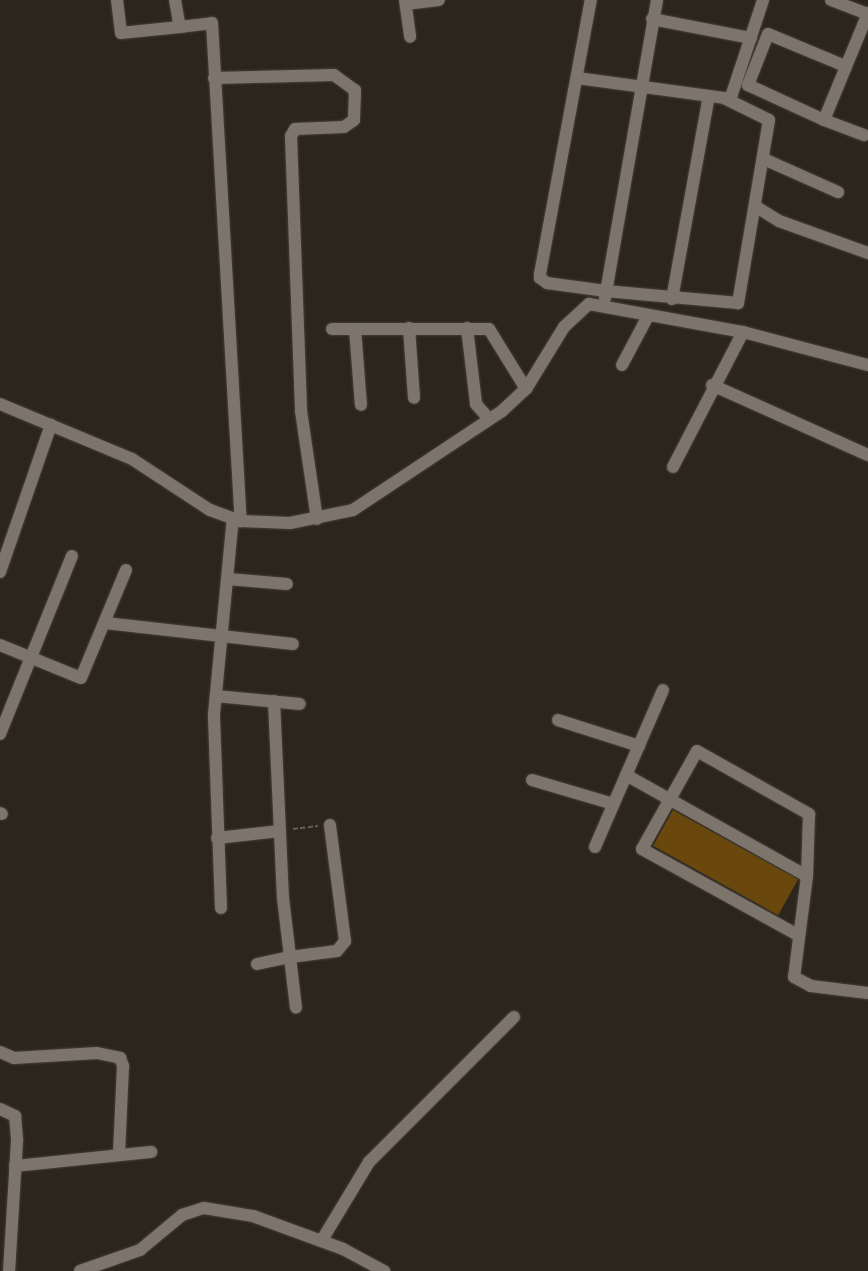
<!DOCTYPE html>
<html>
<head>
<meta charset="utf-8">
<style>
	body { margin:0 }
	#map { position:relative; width:868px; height:1271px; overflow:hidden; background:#2b251d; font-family:Barlow,sans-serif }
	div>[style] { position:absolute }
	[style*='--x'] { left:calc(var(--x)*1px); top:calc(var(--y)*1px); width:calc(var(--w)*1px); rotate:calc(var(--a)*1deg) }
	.building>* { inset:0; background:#6a480d; transform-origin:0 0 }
	.path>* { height:2px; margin-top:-1px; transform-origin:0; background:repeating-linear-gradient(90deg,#635d56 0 5px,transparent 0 7.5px) }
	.roads { filter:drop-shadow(0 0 1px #46423b) drop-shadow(0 0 1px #46423b) }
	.minor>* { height:12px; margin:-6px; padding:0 6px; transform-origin:6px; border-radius:6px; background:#7d756c }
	span { translate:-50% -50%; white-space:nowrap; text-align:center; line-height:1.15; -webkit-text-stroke:4px #211b13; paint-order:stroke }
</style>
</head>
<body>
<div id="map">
	<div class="building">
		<i style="left:673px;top:810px;width:143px;height:41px;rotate:29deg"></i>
	</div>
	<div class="path">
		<i style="--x:293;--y:829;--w:25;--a:-7"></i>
	</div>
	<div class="roads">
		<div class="minor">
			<i style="--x:117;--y:0;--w:33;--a:83"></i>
			<i style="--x:121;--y:33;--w:59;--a:-5.8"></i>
			<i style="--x:175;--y:0;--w:27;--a:80"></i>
			<i style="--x:180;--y:27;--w:32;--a:-7"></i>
			<i style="--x:212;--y:23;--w:499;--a:86.7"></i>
			<i style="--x:405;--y:0;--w:37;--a:82"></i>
			<i style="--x:831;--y:0;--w:39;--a:21"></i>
			<i style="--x:406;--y:4;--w:33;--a:-7"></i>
			<i style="--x:652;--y:19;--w:101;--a:10.9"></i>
			<i style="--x:845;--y:66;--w:83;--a:-157.4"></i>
			<i style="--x:768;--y:34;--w:55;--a:111.4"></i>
			<i style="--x:748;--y:85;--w:84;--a:24.7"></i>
			<i style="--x:824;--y:120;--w:116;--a:-67.6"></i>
			<i style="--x:214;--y:78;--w:120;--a:-1.4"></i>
			<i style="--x:334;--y:75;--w:26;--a:36"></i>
			<i style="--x:355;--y:90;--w:30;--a:92"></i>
			<i style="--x:354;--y:120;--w:12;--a:145"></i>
			<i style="--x:344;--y:127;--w:49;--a:177.7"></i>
			<i style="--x:295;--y:129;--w:8;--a:120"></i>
			<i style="--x:291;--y:136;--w:275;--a:87.9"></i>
			<i style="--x:301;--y:411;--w:109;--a:81.6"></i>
			<i style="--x:577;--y:78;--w:148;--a:7.7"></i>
			<i style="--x:724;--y:98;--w:50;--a:26.1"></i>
			<i style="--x:769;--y:120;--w:186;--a:99.6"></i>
			<i style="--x:738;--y:303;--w:133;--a:-174.8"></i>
			<i style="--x:606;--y:291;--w:60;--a:-172.3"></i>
			<i style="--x:547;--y:283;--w:9;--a:-144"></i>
			<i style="--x:540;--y:278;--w:4;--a:-90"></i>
			<i style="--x:540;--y:274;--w:279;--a:-79.5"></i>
			<i style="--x:730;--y:100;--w:105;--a:-71.7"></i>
			<i style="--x:824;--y:120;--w:43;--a:20.6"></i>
			<i style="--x:766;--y:160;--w:79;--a:24"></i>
			<i style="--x:755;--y:206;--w:28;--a:32"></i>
			<i style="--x:779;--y:221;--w:95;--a:19.8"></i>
			<i style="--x:605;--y:298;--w:303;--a:-80.1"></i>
			<i style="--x:672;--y:299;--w:206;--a:-79.7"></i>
			<i style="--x:409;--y:328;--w:70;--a:85.9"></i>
			<i style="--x:467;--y:328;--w:77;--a:83.2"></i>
			<i style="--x:476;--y:404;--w:20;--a:49"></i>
			<i style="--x:332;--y:329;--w:157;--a:0"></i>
			<i style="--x:489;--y:329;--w:70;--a:58.3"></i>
			<i style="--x:355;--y:329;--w:76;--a:85.5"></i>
			<i style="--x:622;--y:365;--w:55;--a:-62"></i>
			<i style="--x:712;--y:385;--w:171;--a:24.2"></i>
			<i style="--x:0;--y:404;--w:143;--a:22.6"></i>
			<i style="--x:132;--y:459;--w:93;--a:33.2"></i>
			<i style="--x:210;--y:510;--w:33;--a:20"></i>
			<i style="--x:241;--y:521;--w:49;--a:2.3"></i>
			<i style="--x:290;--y:523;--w:64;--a:-11.7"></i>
			<i style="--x:353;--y:510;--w:179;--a:-33.6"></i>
			<i style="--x:502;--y:411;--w:33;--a:-43"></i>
			<i style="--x:526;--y:389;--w:73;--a:-58.5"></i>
			<i style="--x:564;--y:327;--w:34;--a:-43"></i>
			<i style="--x:589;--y:304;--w:157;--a:10.3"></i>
			<i style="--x:743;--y:332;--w:129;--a:14.8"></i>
			<i style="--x:673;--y:467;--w:152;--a:-62.6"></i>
			<i style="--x:0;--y:572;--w:156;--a:-70.9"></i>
			<i style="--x:228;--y:579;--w:59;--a:4.8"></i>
			<i style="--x:105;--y:623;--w:189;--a:6.4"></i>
			<i style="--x:0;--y:645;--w:87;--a:22.2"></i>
			<i style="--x:81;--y:678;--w:117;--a:-67.4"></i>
			<i style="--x:216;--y:696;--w:84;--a:5.4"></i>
			<i style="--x:274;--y:701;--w:197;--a:87.4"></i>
			<i style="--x:283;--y:898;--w:59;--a:83.2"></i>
			<i style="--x:290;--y:957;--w:47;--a:-7.3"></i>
			<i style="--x:337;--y:951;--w:13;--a:-51"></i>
			<i style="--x:345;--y:941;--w:117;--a:-97.4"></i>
			<i style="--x:558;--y:720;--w:85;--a:17.8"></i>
			<i style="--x:0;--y:734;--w:192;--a:-68"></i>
			<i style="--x:626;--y:775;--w:207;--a:29.2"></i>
			<i style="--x:532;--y:780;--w:84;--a:16.5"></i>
			<i style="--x:0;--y:813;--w:2;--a:27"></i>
			<i style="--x:217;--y:838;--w:63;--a:-6.3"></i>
			<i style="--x:595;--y:847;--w:171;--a:-66.6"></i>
			<i style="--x:221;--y:908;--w:194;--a:-92.1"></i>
			<i style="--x:214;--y:714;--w:197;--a:-84.5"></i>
			<i style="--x:796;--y:934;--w:176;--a:-151.1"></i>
			<i style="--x:642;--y:849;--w:112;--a:-60.7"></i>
			<i style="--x:697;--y:751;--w:129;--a:29.4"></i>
			<i style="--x:809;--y:814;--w:62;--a:91.8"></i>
			<i style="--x:807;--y:876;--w:102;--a:97.3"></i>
			<i style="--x:794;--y:977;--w:19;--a:28"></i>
			<i style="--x:811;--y:986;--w:57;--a:7"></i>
			<i style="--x:257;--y:964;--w:34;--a:-12"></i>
			<i style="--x:290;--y:957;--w:51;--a:83.3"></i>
			<i style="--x:0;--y:1052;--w:15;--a:23"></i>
			<i style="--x:14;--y:1058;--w:83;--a:-3.4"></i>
			<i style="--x:97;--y:1053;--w:24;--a:12"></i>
			<i style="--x:120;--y:1058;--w:9;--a:69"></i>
			<i style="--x:123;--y:1066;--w:89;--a:92.6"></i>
			<i style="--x:0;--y:1109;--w:17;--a:25"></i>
			<i style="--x:15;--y:1116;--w:25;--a:85"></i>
			<i style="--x:17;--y:1141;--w:130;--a:93.5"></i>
			<i style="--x:15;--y:1166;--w:137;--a:-5.9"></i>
			<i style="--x:322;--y:1240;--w:91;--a:-58.9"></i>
			<i style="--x:369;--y:1162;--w:205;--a:-45"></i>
			<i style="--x:80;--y:1271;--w:64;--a:-19.3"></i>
			<i style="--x:140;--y:1250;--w:55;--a:-39.8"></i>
			<i style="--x:182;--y:1215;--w:23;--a:-18"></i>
			<i style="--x:204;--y:1208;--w:50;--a:9.3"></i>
			<i style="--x:253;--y:1216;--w:96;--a:20.1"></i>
			<i style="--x:343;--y:1249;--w:47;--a:28.2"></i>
		</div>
	</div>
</div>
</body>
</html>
